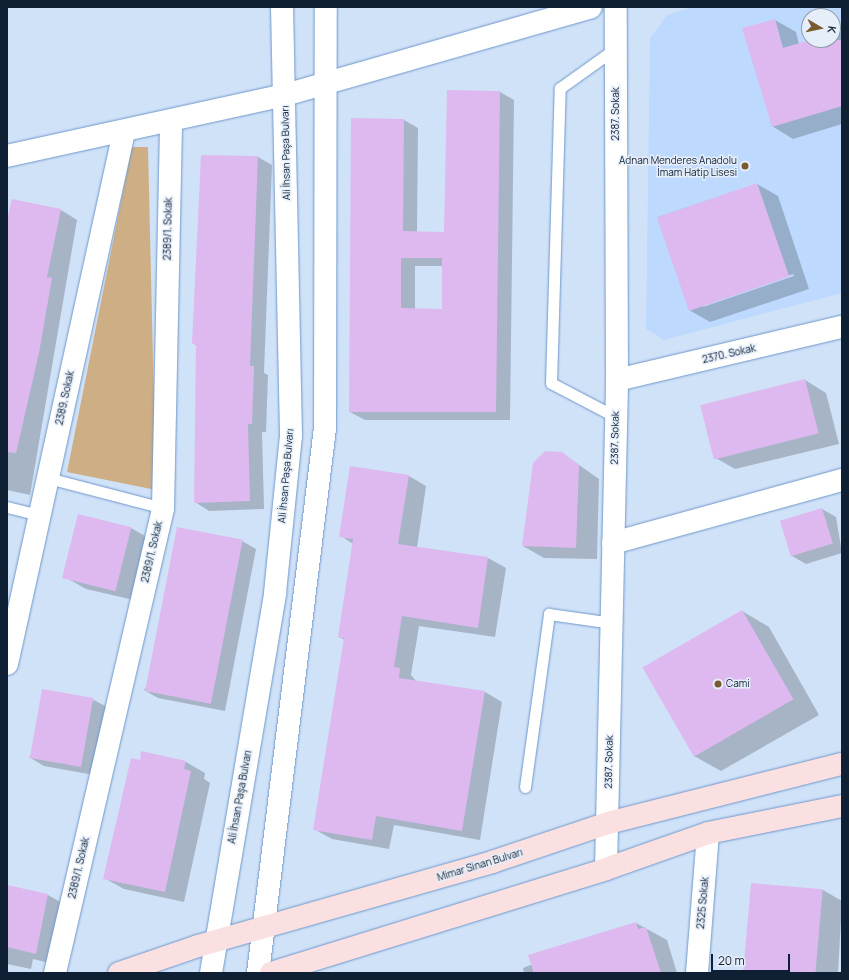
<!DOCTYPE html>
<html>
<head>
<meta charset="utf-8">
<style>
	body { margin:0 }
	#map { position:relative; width:849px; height:980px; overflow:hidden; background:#d0e2f8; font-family:Manrope,sans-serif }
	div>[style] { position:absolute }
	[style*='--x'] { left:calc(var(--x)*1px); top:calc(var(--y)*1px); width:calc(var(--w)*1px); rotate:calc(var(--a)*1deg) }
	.built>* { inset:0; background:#bddafe }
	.green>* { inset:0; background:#ceae84 }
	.shadow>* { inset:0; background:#0003 }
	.building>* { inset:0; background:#deb9ef; transform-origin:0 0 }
	.roads { filter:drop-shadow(0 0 1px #6e97ca) drop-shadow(0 0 1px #6e97ca) }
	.lane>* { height:11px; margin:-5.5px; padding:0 5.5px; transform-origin:5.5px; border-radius:5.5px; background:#fff }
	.street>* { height:22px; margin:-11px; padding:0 11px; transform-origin:11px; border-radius:11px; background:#fff }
	.secondary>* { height:22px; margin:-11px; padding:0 11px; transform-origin:11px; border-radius:11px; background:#fff }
	.primary>* { height:22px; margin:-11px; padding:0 11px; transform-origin:11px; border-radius:11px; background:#fae0e1 }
	.dots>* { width:11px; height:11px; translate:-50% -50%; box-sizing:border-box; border:2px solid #e5eef9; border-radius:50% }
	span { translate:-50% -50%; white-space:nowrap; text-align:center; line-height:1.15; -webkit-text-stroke:3px #e5eef9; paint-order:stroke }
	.street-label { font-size:10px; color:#102034 }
	.poi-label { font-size:10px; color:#102034 }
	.right { translate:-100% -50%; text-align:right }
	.left { translate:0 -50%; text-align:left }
	.frame { position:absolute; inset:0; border:8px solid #102034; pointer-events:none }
	.north { position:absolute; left:801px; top:8px; width:40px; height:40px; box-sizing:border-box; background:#e5eef9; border:1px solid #909caa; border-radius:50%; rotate:99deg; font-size:11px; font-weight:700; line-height:16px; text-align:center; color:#102034 }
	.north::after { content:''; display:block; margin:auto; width:14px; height:18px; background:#7a5b30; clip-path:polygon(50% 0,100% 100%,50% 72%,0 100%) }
	.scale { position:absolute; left:711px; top:954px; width:79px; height:18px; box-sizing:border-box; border:2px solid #102034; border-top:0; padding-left:5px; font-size:12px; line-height:14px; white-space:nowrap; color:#102034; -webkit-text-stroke:3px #e5eef9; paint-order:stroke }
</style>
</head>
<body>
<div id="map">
	<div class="built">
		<i style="clip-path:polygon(evenodd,694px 7px,842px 7px,842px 293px,664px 340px,646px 329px,650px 38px,667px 15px,694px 7px,809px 16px,833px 16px,833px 40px,809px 40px,809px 16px)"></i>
	</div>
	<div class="green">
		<i style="clip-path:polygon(132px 147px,148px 147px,156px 490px,67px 472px)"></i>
	</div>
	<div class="shadow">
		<i style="clip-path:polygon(775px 20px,796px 32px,799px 44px,833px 40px,833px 34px,842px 32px,842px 124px,793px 139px,772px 126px)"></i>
		<i style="clip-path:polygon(evenodd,448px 91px,500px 92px,514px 100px,510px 420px,365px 420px,350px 412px,404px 120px,418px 128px,417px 232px,445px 233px,448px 91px,415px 266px,443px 266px,443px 310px,415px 310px,415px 266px)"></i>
		<i style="clip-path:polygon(202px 156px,258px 157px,272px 165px,264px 373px,268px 375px,266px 432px,262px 432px,264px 509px,209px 511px,195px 502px,197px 346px,193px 343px)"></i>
		<i style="clip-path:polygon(evenodd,757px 184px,778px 196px,809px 289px,710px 322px,689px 310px,658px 217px,757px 184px,793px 274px,794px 276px,703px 307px,703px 305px,793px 274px)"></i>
		<i style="clip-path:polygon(12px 200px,61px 210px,77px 220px,30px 495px,7px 490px,7px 225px)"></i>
		<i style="clip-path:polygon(805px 380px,826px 393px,839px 444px,735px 469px,714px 457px)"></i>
		<i style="clip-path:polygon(562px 453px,599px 479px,597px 559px,544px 558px,523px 546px)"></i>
		<i style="clip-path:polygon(409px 476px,426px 486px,417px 548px,488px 558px,506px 568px,495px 637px,419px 626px,411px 675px,417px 682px,485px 692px,502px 702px,480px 840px,394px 825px,389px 849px,332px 839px,314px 829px,345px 640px,339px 637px,353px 544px,341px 536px)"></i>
		<i style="clip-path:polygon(822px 509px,836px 517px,842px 553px,806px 564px,792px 556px)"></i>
		<i style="clip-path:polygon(131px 528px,152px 540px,138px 601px,86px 589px,65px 577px)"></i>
		<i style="clip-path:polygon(242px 541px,256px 549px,225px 711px,158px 698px,144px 690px)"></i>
		<i style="clip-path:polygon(742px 611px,769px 627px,819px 715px,721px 771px,694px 756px)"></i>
		<i style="clip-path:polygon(92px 699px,107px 707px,94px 775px,44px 766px,29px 757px)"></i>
		<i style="clip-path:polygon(140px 761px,186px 762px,205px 773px,204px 779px,210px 783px,184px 902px,124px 889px,104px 878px)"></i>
		<i style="clip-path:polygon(752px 884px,823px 890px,842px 901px,838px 973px,744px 973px)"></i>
		<i style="clip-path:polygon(7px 886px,48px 895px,69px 907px,57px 965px,33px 959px,31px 969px,7px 964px)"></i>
		<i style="clip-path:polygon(636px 923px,667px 940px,677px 973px,524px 973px,523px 968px)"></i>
	</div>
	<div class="building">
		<i style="clip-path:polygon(775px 19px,783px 48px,810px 40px,842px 40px,842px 106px,772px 127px,742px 28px)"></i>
		<i style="clip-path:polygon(evenodd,447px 90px,500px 91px,496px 412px,349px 412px,351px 118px,404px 119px,403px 231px,444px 232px,447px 90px,401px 258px,442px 258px,442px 309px,401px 308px,401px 258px)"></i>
		<i style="clip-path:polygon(201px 155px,258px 156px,250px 366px,254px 366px,252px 424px,248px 424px,250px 501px,194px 503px,196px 344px,192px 344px)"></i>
		<i style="left:757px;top:183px;width:99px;height:106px;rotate:71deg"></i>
		<i style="clip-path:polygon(12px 199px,61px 209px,47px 277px,52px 278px,39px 353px,16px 453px,7px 452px,7px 220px)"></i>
		<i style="left:805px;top:379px;width:56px;height:108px;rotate:76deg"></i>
		<i style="clip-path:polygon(545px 451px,562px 452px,579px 465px,576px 548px,522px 546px,533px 463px)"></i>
		<i style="clip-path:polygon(350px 466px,409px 475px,398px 544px,488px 557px,478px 628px,402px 616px,394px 667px,400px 668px,399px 678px,485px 691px,462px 831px,376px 816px,372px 840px,313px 830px,344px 638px,338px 637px,353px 539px,339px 537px)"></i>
		<i style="left:822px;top:508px;width:37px;height:44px;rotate:73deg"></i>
		<i style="left:78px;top:514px;width:55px;height:66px;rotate:14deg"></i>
		<i style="left:177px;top:527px;width:67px;height:167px;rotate:11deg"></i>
		<i style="left:742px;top:610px;width:103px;height:115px;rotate:60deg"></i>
		<i style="left:42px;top:689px;width:52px;height:70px;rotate:10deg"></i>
		<i style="clip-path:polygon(141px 751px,186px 761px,184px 769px,191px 771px,165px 892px,103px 879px,131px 758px,140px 760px)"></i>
		<i style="left:751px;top:883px;width:72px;height:90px;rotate:5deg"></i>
		<i style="clip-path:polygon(7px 885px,48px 894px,36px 954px,7px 947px)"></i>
		<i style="clip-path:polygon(636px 922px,638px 929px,646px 927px,661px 973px,534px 973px,528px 955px)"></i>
	</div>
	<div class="roads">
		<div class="lane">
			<i style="--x:616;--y:417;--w:73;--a:-152.4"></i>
			<i style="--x:551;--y:383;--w:295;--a:-88.3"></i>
			<i style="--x:560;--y:88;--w:69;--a:-35.5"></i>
			<i style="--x:48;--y:478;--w:119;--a:14.6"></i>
			<i style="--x:7;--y:507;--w:34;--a:14"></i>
			<i style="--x:525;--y:787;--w:175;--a:-82.1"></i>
			<i style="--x:549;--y:614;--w:64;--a:8.1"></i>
		</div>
		<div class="street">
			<i style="--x:617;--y:380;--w:231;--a:-13.3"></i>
			<i style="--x:613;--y:543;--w:238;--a:-15.4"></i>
			<i style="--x:7;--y:664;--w:545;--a:-77.6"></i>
			<i style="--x:606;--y:869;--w:489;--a:-88.7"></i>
			<i style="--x:617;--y:380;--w:373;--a:-90.2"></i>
			<i style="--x:55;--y:973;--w:477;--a:-76.9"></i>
			<i style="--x:163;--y:508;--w:387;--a:-88.8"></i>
		</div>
		<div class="secondary">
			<i style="--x:7;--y:156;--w:285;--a:-12.4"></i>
			<i style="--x:285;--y:95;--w:318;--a:-16"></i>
			<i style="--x:211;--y:973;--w:385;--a:-80.4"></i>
			<i style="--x:275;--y:593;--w:158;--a:-84.2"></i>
			<i style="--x:291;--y:436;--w:429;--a:-91.2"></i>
			<i style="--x:258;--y:973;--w:549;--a:-82.99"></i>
			<i style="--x:325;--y:428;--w:421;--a:-89.9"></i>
			<i style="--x:697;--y:973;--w:140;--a:-85.5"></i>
		</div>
		<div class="primary">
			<i style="--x:119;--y:973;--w:83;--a:-18.9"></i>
			<i style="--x:198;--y:946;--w:306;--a:-15.9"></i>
			<i style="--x:492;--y:862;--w:122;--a:-18.6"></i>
			<i style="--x:608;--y:823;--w:241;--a:-14.2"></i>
			<i style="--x:271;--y:973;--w:351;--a:-17.2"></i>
			<i style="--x:606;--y:869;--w:108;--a:-19.4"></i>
			<i style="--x:708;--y:833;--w:137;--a:-11.4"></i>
		</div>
	</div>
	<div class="dots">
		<i style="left:745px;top:166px;background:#7a5b30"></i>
		<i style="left:718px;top:684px;background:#7a5b30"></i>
	</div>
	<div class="street-label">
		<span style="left:616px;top:114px;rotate:-90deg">2387. Sokak</span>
		<span style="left:286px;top:153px;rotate:-91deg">Ali İhsan Paşa Bulvarı</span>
		<span style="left:168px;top:229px;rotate:-89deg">2389/1. Sokak</span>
		<span style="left:729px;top:354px;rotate:-13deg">2370. Sokak</span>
		<span style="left:65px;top:398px;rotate:-78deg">2389. Sokak</span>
		<span style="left:615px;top:438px;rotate:-89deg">2387. Sokak</span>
		<span style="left:286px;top:476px;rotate:-85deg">Ali İhsan Paşa Bulvarı</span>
		<span style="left:152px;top:552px;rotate:-77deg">2389/1. Sokak</span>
		<span style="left:609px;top:762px;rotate:-89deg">2387. Sokak</span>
		<span style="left:240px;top:797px;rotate:-80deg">Ali İhsan Paşa Bulvarı</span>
		<span style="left:480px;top:865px;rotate:-17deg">Mimar Sinan Bulvarı</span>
		<span style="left:79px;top:868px;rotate:-77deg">2389/1. Sokak</span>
		<span style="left:703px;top:903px;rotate:-85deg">2325 Sokak</span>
	</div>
	<div class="poi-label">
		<span class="right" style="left:737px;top:166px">Adnan Menderes Anadolu<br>İmam Hatip Lisesi</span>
		<span class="left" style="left:726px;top:684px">Cami</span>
	</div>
	<div class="frame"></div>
	<div class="north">K</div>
	<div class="scale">20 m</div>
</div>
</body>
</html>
